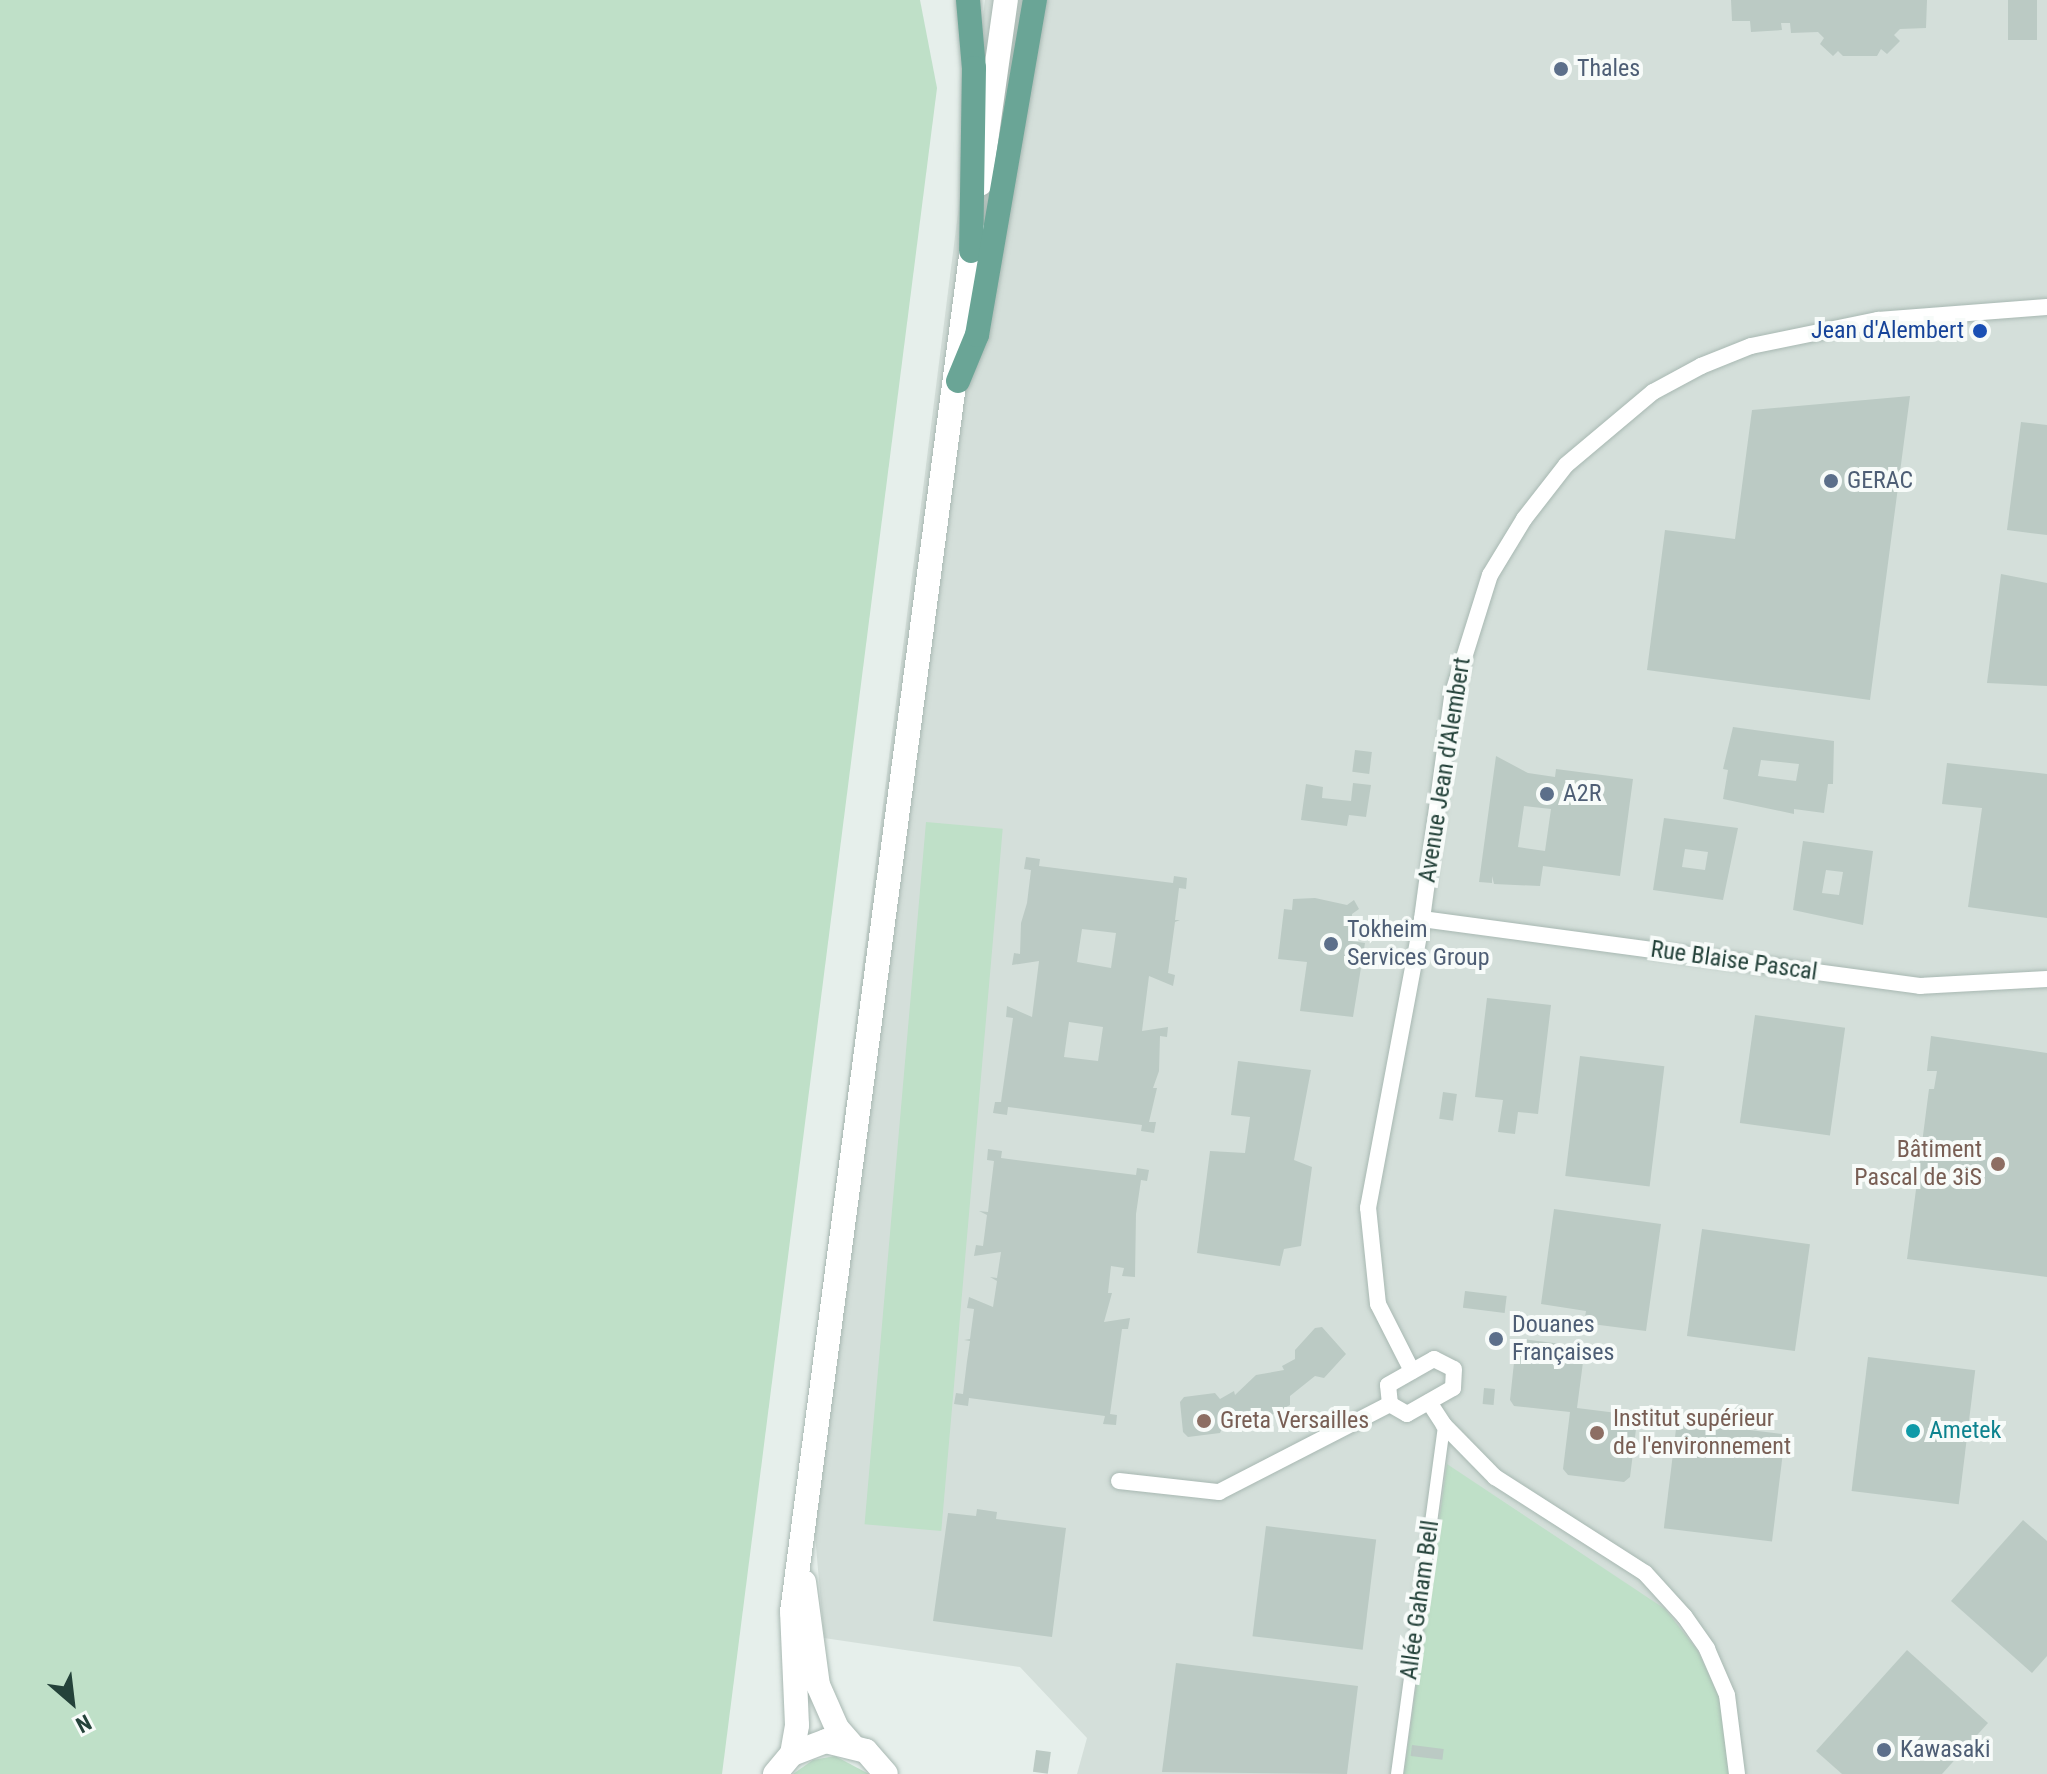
<!DOCTYPE html>
<html>
<head>
<meta charset="utf-8">
<style>
	body { margin:0 }
	#map { position:relative; width:2047px; height:1774px; overflow:hidden; background:#e6efeb; font-family:"Roboto Condensed",sans-serif }
	div>[style] { position:absolute }
	[style*='--x'] { left:calc(var(--x)*1px); top:calc(var(--y)*1px); width:calc(var(--w)*1px); rotate:calc(var(--a)*1deg) }
	.built>* { inset:0; background:#d4dfda }
	.green>* { inset:0; background:#bfe0c8; transform-origin:0 0 }
	.building>* { inset:0; background:#bbcac4; transform-origin:0 0 }
	.roads { filter:drop-shadow(0 0 2px #a8b8b2) drop-shadow(0 0 2px #a8b8b2) }
	.pedestrian>* { height:12px; margin:-6px; padding:0 6px; transform-origin:6px; border-radius:6px; background:#fff }
	.minor>* { height:16px; margin:-8px; padding:0 8px; transform-origin:8px; border-radius:8px; background:#fff }
	.secondary>* { height:24px; margin:-12px; padding:0 12px; transform-origin:12px; border-radius:12px; background:#fff }
	.primary>* { height:24px; margin:-12px; padding:0 12px; transform-origin:12px; border-radius:12px; background:#6aa596 }
	.dots>* { width:22px; height:22px; translate:-50% -50%; box-sizing:border-box; border:4px solid #f7fbf9; border-radius:50% }
	span { translate:-50% -50%; white-space:nowrap; text-align:center; line-height:1.15; -webkit-text-stroke:8px #f7fbf9; paint-order:stroke }
	.service-label { font-size:24px; color:#4e5e75 }
	.left { translate:0 -50%; text-align:left }
	.transit-label { font-size:24px; color:#164399 }
	.right { translate:-100% -50%; text-align:right }
	.street-label { font-size:24px; color:#24423a }
	.education-label { font-size:24px; color:#785e54 }
	.culture-label { font-size:24px; color:#0d838f }
	.north { position:absolute; left:32px; top:1662px; width:80px; height:80px; -webkit-text-stroke:6px #f7fbf9; paint-order:stroke; rotate:152deg; font-size:22px; font-weight:700; line-height:32px; text-align:center; color:#24423a }
	.north::after { content:''; display:block; margin:auto; width:28px; height:36px; background:#24423a; clip-path:polygon(50% 0,100% 100%,50% 72%,0 100%) }
</style>
</head>
<body>
<div id="map">
	<div class="built">
		<i style="clip-path:polygon(985px 0,2047px 0,2047px 1774px,1077px 1774px,1087px 1738px,1020px 1667px,824px 1638px,805px 1420px)"></i>
	</div>
	<div class="green">
		<i style="clip-path:polygon(0 0,920px 0,937px 88px,722px 1774px,0 1774px)"></i>
		<i style="left:926px;top:822px;width:77px;height:705px;rotate:5deg"></i>
		<i style="clip-path:polygon(1447px 1464px,1665px 1609px,1698px 1651px,1719px 1697px,1730px 1774px,1404px 1774px)"></i>
		<i style="clip-path:polygon(835px 1756px,869px 1774px,793px 1774px,813px 1760px)"></i>
	</div>
	<div class="building">
		<i style="clip-path:polygon(1731px 0,1927px 0,1926px 28px,1900px 29px,1894px 35px,1900px 41px,1887px 54px,1881px 49px,1877px 56px,1843px 56px,1838px 51px,1833px 56px,1820px 44px,1824px 38px,1818px 32px,1791px 33px,1790px 23px,1781px 23px,1782px 30px,1751px 32px,1750px 21px,1732px 21px)"></i>
		<i style="left:2008px;top:0;width:29px;height:40px"></i>
		<i style="clip-path:polygon(1910px 396px,1870px 700px,1647px 670px,1665px 530px,1735px 539px,1752px 410px)"></i>
		<i style="clip-path:polygon(2021px 422px,2047px 425px,2047px 535px,2007px 530px)"></i>
		<i style="clip-path:polygon(2001px 574px,2047px 583px,2047px 686px,1987px 683px)"></i>
		<i style="clip-path:polygon(evenodd,1733px 727px,1834px 741px,1833px 784px,1828px 784px,1824px 813px,1794px 809px,1794px 814px,1723px 799px,1728px 770px,1723px 769px,1733px 727px,1761px 760px,1799px 764px,1796px 781px,1758px 776px,1761px 760px)"></i>
		<i style="left:1355px;top:750px;width:17px;height:22px;rotate:7deg"></i>
		<i style="clip-path:polygon(evenodd,1496px 756px,1528px 773px,1555px 777px,1556px 769px,1633px 779px,1620px 876px,1543px 866px,1540px 886px,1494px 884px,1492px 876px,1492px 883px,1479px 882px,1496px 756px,1524px 806px,1551px 809px,1545px 851px,1518px 847px,1524px 806px)"></i>
		<i style="clip-path:polygon(1947px 763px,2047px 774px,2047px 918px,1968px 907px,1982px 808px,1942px 804px)"></i>
		<i style="clip-path:polygon(1353px 783px,1371px 785px,1366px 817px,1349px 815px,1347px 826px,1301px 820px,1306px 784px,1323px 787px,1322px 798px,1351px 801px)"></i>
		<i style="clip-path:polygon(evenodd,1664px 818px,1738px 828px,1723px 900px,1653px 890px,1664px 818px,1685px 849px,1708px 852px,1705px 870px,1682px 867px,1685px 849px)"></i>
		<i style="clip-path:polygon(evenodd,1803px 841px,1873px 851px,1863px 925px,1793px 910px,1803px 841px,1826px 870px,1843px 872px,1839px 895px,1822px 893px,1826px 870px)"></i>
		<i style="clip-path:polygon(evenodd,1026px 857px,1040px 859px,1039px 866px,1173px 883px,1174px 876px,1187px 878px,1186px 889px,1179px 888px,1175px 920px,1180px 920px,1175px 922px,1168px 973px,1175px 975px,1173px 986px,1149px 976px,1142px 1031px,1168px 1027px,1167px 1037px,1160px 1036px,1159px 1071px,1153px 1088px,1157px 1088px,1149px 1122px,1156px 1122px,1154px 1133px,1141px 1131px,1142px 1125px,1008px 1107px,1007px 1115px,993px 1113px,995px 1102px,1001px 1102px,1013px 1018px,1006px 1017px,1007px 1006px,1032px 1017px,1039px 961px,1012px 965px,1014px 953px,1020px 954px,1021px 923px,1027px 903px,1031px 870px,1024px 869px,1026px 857px,1082px 929px,1116px 933px,1111px 968px,1077px 962px,1082px 929px,1026px 857px,1069px 1022px,1103px 1027px,1098px 1061px,1064px 1057px,1069px 1022px)"></i>
		<i style="clip-path:polygon(1315px 898px,1347px 905px,1354px 900px,1359px 909px,1352px 914px,1351px 941px,1365px 943px,1353px 1017px,1300px 1011px,1307px 962px,1278px 959px,1284px 909px,1292px 910px,1293px 899px)"></i>
		<i style="clip-path:polygon(1487px 998px,1551px 1005px,1538px 1114px,1518px 1112px,1515px 1134px,1498px 1132px,1503px 1100px,1475px 1097px)"></i>
		<i style="left:1755px;top:1015px;width:91px;height:109px;rotate:8deg"></i>
		<i style="clip-path:polygon(1931px 1036px,2047px 1053px,2047px 1277px,1907px 1259px,1929px 1089px,1934px 1089px,1937px 1071px,1927px 1071px)"></i>
		<i style="left:1580px;top:1056px;width:85px;height:121px;rotate:7deg"></i>
		<i style="clip-path:polygon(1238px 1061px,1311px 1070px,1294px 1160px,1312px 1167px,1301px 1246px,1284px 1249px,1280px 1266px,1197px 1253px,1210px 1151px,1245px 1153px,1250px 1117px,1231px 1115px)"></i>
		<i style="left:1443px;top:1092px;width:14px;height:27px;rotate:8deg"></i>
		<i style="clip-path:polygon(988px 1149px,1002px 1151px,1001px 1158px,1136px 1175px,1137px 1168px,1149px 1170px,1147px 1181px,1141px 1180px,1136px 1214px,1135px 1277px,1122px 1276px,1124px 1268px,1111px 1266px,1108px 1293px,1112px 1293px,1104px 1322px,1130px 1318px,1128px 1329px,1122px 1329px,1110px 1414px,1117px 1415px,1116px 1425px,1103px 1424px,1105px 1416px,969px 1398px,968px 1406px,954px 1404px,956px 1393px,963px 1394px,967px 1361px,970px 1341px,964px 1340px,970px 1339px,974px 1309px,967px 1308px,969px 1297px,993px 1307px,997px 1281px,990px 1277px,997px 1278px,1001px 1252px,974px 1256px,976px 1245px,983px 1246px,987px 1215px,979px 1211px,988px 1212px,990px 1194px,994px 1161px,987px 1160px)"></i>
		<i style="clip-path:polygon(1554px 1209px,1661px 1224px,1646px 1331px,1584px 1323px,1586px 1311px,1541px 1304px)"></i>
		<i style="left:1702px;top:1229px;width:109px;height:108px;rotate:8deg"></i>
		<i style="left:1465px;top:1291px;width:42px;height:17px;rotate:7deg"></i>
		<i style="clip-path:polygon(1322px 1327px,1346px 1354px,1324px 1378px,1315px 1376px,1290px 1396px,1290px 1405px,1262px 1420px,1254px 1416px,1224px 1424px,1220px 1433px,1188px 1437px,1183px 1432px,1180px 1402px,1184px 1397px,1215px 1393px,1220px 1399px,1234px 1391px,1235px 1395px,1256px 1375px,1284px 1370px,1282px 1366px,1295px 1359px,1295px 1350px,1315px 1328px)"></i>
		<i style="clip-path:polygon(1523px 1339px,1585px 1347px,1577px 1408px,1633px 1415px,1637px 1421px,1630px 1477px,1624px 1482px,1568px 1475px,1563px 1469px,1570px 1412px,1514px 1406px,1510px 1400px,1516px 1344px)"></i>
		<i style="left:1868px;top:1357px;width:108px;height:135px;rotate:7deg"></i>
		<i style="left:1484px;top:1388px;width:11px;height:16px;rotate:5deg"></i>
		<i style="left:1677px;top:1421px;width:109px;height:108px;rotate:7deg"></i>
		<i style="clip-path:polygon(977px 1509px,997px 1512px,996px 1519px,1066px 1528px,1052px 1637px,933px 1621px,948px 1513px,976px 1516px)"></i>
		<i style="clip-path:polygon(2023px 1520px,2047px 1541px,2047px 1656px,2032px 1673px,1951px 1601px)"></i>
		<i style="left:1266px;top:1526px;width:111px;height:111px;rotate:7deg"></i>
		<i style="clip-path:polygon(1907px 1650px,1988px 1723px,1942px 1774px,1842px 1774px,1816px 1751px)"></i>
		<i style="clip-path:polygon(1176px 1663px,1358px 1686px,1347px 1774px,1162px 1772px)"></i>
		<i style="left:1412px;top:1745px;width:32px;height:11px;rotate:7deg"></i>
		<i style="left:1036px;top:1750px;width:15px;height:22px;rotate:8deg"></i>
	</div>
	<div class="roads">
		<div class="pedestrian">
			<i style="--x:1397;--y:1774;--w:352;--a:-82.3"></i>
		</div>
		<div class="minor">
			<i style="--x:1422;--y:919;--w:502;--a:7.66"></i>
			<i style="--x:1920;--y:986;--w:127;--a:-3.2"></i>
			<i style="--x:1434;--y:1359;--w:22;--a:27"></i>
			<i style="--x:1454;--y:1369;--w:19;--a:93"></i>
			<i style="--x:1453;--y:1388;--w:53;--a:150.5"></i>
			<i style="--x:1407;--y:1414;--w:20;--a:-150"></i>
			<i style="--x:1390;--y:1404;--w:19;--a:-96"></i>
			<i style="--x:1388;--y:1385;--w:53;--a:-29.5"></i>
			<i style="--x:1412;--y:1371;--w:75;--a:-116.9"></i>
			<i style="--x:1378;--y:1304;--w:97;--a:-95.9"></i>
			<i style="--x:1368;--y:1208;--w:294;--a:-79.4"></i>
			<i style="--x:1422;--y:919;--w:225;--a:-82.3"></i>
			<i style="--x:1452;--y:696;--w:127;--a:-72.6"></i>
			<i style="--x:1490;--y:575;--w:66;--a:-58.7"></i>
			<i style="--x:1524;--y:519;--w:68;--a:-52.1"></i>
			<i style="--x:1566;--y:465;--w:114;--a:-40"></i>
			<i style="--x:1653;--y:392;--w:55;--a:-28.4"></i>
			<i style="--x:1701;--y:366;--w:54;--a:-21.8"></i>
			<i style="--x:1751;--y:346;--w:130;--a:-11.6"></i>
			<i style="--x:1878;--y:320;--w:169;--a:-4.4"></i>
			<i style="--x:1429;--y:1402;--w:27;--a:57"></i>
			<i style="--x:1444;--y:1425;--w:73;--a:45.6"></i>
			<i style="--x:1495;--y:1477;--w:178;--a:32.6"></i>
			<i style="--x:1645;--y:1573;--w:59;--a:47.7"></i>
			<i style="--x:1685;--y:1617;--w:39;--a:55"></i>
			<i style="--x:1707;--y:1649;--w:50;--a:66.5"></i>
			<i style="--x:1727;--y:1695;--w:80;--a:82.8"></i>
			<i style="--x:1119;--y:1481;--w:101;--a:6.3"></i>
			<i style="--x:1219;--y:1492;--w:192;--a:-27.2"></i>
		</div>
		<div class="secondary">
			<i style="--x:980;--y:184;--w:186;--a:-82"></i>
			<i style="--x:804;--y:1582;--w:104;--a:82.3"></i>
			<i style="--x:818;--y:1685;--w:47;--a:66.2"></i>
			<i style="--x:837;--y:1728;--w:23;--a:49"></i>
			<i style="--x:792;--y:1754;--w:29;--a:-80"></i>
			<i style="--x:797;--y:1725;--w:113;--a:-92.5"></i>
			<i style="--x:792;--y:1612;--w:1391;--a:-82.48"></i>
			<i style="--x:775;--y:1774;--w:26;--a:-50"></i>
			<i style="--x:792;--y:1754;--w:36;--a:-21"></i>
			<i style="--x:826;--y:1741;--w:41;--a:14"></i>
			<i style="--x:866;--y:1751;--w:30;--a:49"></i>
		</div>
		<div class="primary">
			<i style="--x:968;--y:0;--w:68;--a:85"></i>
			<i style="--x:974;--y:68;--w:183;--a:90.9"></i>
			<i style="--x:958;--y:381;--w:50;--a:-67.6"></i>
			<i style="--x:977;--y:335;--w:340;--a:-80.2"></i>
		</div>
	</div>
	<div class="dots">
		<i style="left:1561px;top:69px;background:#5c6f8a"></i>
		<i style="left:1980px;top:331px;background:#1a4fb4"></i>
		<i style="left:1831px;top:481px;background:#5c6f8a"></i>
		<i style="left:1547px;top:794px;background:#5c6f8a"></i>
		<i style="left:1331px;top:944px;background:#5c6f8a"></i>
		<i style="left:1998px;top:1164px;background:#8d6e63"></i>
		<i style="left:1496px;top:1339px;background:#5c6f8a"></i>
		<i style="left:1204px;top:1421px;background:#8d6e63"></i>
		<i style="left:1913px;top:1431px;background:#0f9aa8"></i>
		<i style="left:1597px;top:1433px;background:#8d6e63"></i>
		<i style="left:1884px;top:1750px;background:#5c6f8a"></i>
	</div>
	<div class="service-label">
		<span class="left" style="left:1577px;top:69px">Thales</span>
		<span class="left" style="left:1847px;top:481px">GERAC</span>
		<span class="left" style="left:1563px;top:794px">A2R</span>
		<span class="left" style="left:1347px;top:944px">Tokheim<br>Services Group</span>
		<span class="left" style="left:1512px;top:1339px">Douanes<br>Françaises</span>
		<span class="left" style="left:1900px;top:1750px">Kawasaki</span>
	</div>
	<div class="transit-label">
		<span class="right" style="left:1964px;top:331px">Jean d'Alembert</span>
	</div>
	<div class="street-label">
		<span style="left:1445px;top:770px;rotate:-81deg">Avenue Jean d'Alembert</span>
		<span style="left:1734px;top:961px;rotate:8deg">Rue Blaise Pascal</span>
		<span style="left:1420px;top:1600px;rotate:-82deg">Allée Gaham Bell</span>
	</div>
	<div class="education-label">
		<span class="right" style="left:1982px;top:1164px">Bâtiment<br>Pascal de 3iS</span>
		<span class="left" style="left:1613px;top:1433px">Institut supérieur<br>de l'environnement</span>
		<span class="left" style="left:1220px;top:1421px">Greta Versailles</span>
	</div>
	<div class="culture-label">
		<span class="left" style="left:1929px;top:1431px">Ametek</span>
	</div>
	<div class="north">N</div>
</div>
</body>
</html>
